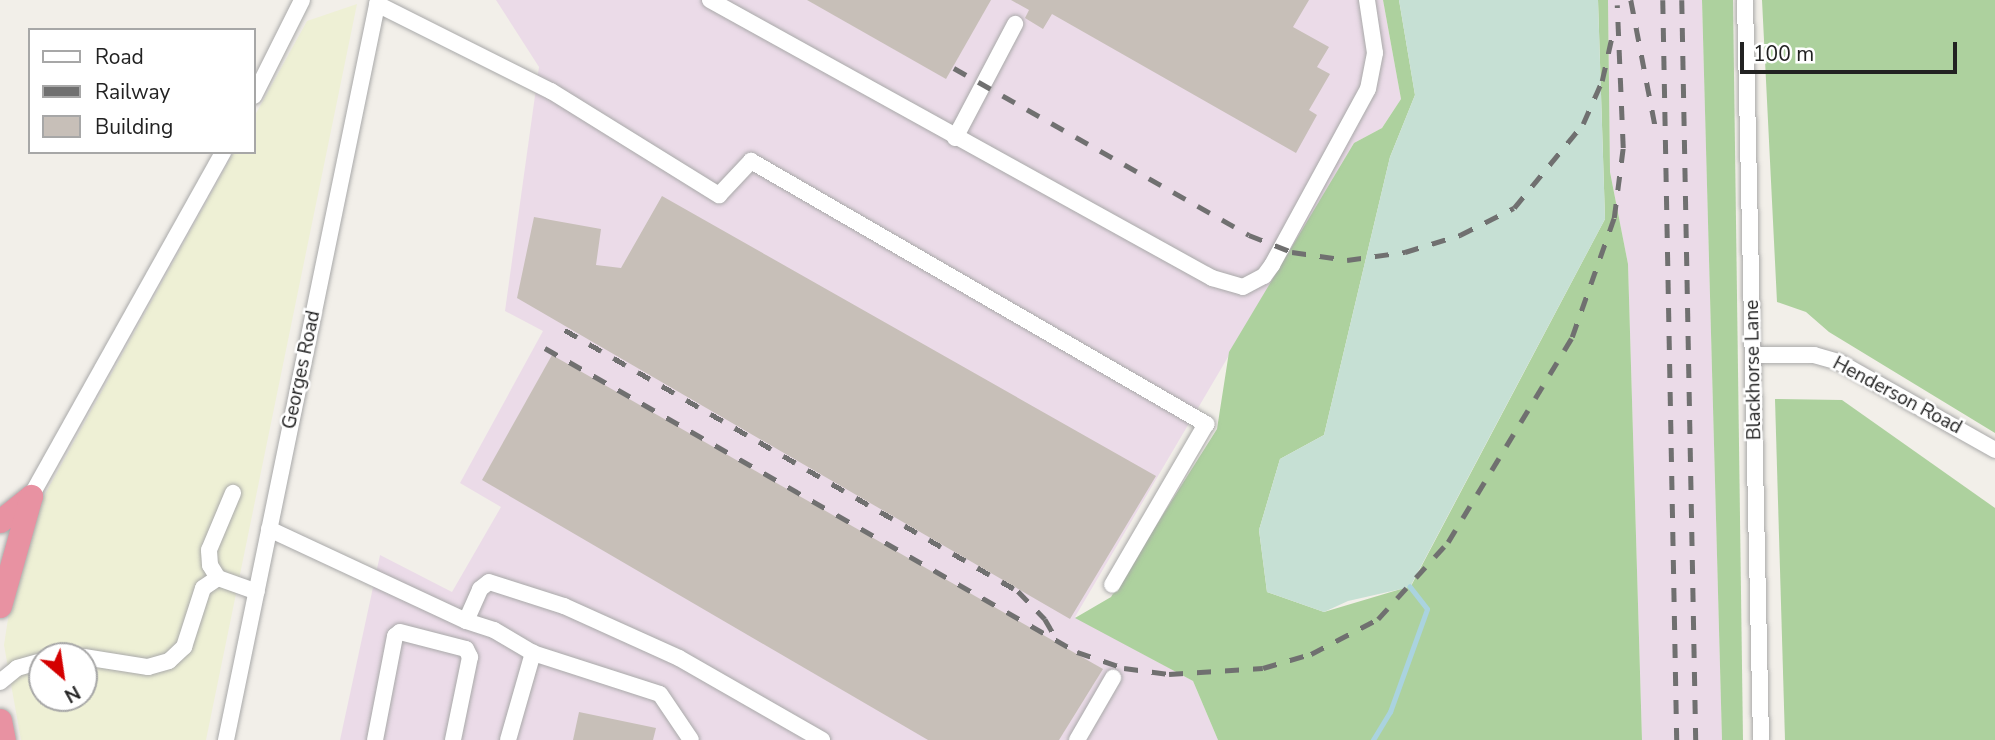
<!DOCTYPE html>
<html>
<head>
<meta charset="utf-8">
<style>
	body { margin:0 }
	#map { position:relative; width:1995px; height:740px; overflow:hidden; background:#f2efe9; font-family:"Nunito Sans",sans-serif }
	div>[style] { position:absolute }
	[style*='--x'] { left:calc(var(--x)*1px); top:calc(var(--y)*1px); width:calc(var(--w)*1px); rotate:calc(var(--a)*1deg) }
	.industrial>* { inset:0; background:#ebdbe8 }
	.farmland>* { inset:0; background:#eef0d5 }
	.forest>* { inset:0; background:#add19e }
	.wetland>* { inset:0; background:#c6e0d4 }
	.stream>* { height:4.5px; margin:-2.25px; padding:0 2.25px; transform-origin:2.25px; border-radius:2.25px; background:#aad3df }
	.building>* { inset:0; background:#c7bfb8 }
	.roads { filter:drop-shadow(0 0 2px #a9a9a9) drop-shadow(0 0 2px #a9a9a9) }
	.minor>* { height:16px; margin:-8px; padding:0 8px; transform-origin:8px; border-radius:8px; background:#fff }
	.highway>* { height:23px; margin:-11.5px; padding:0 11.5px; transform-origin:11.5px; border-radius:11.5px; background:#e892a2 }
	.rail>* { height:4.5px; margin-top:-2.25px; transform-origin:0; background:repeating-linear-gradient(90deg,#707070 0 14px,transparent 0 28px) }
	span { translate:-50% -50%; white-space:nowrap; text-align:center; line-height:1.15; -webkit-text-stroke:5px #fff; paint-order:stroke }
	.street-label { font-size:19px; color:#222 }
	.legend { position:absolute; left:28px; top:28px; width:228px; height:126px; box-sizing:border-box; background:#fff; border:2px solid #a7a7a7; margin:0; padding:9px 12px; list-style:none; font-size:21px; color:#222 }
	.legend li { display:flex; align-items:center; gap:14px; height:35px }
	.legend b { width:35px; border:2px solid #a7a7a7 }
	.north { position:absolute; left:28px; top:642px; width:70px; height:70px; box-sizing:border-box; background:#fff; border:2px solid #a7a7a7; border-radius:50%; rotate:151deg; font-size:19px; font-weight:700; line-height:28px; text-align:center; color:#222 }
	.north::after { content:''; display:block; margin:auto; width:24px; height:32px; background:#d40000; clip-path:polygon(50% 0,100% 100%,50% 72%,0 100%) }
	.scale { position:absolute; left:1740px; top:42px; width:217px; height:32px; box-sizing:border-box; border:4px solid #222; border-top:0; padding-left:9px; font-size:21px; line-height:24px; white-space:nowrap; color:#222; -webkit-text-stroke:5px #fff; paint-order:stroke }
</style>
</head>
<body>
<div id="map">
	<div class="industrial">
		<i style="clip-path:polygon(496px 0,1383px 0,1401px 99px,1382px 128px,1354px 143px,1075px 617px,1193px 681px,1218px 740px,340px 740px,380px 555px,452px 592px,501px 507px,460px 483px,543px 331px,505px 311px,539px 67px)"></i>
		<i style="clip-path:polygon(1608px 0,1702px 0,1722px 740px,1642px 740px,1628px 264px,1610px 172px)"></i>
	</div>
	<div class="farmland">
		<i style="clip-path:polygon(evenodd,357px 4px,206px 740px,21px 740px,4px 645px,15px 573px,39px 505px,234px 152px,254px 152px,254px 117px,307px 21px,357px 4px,42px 656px,84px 656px,84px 698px,42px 698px,42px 656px)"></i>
	</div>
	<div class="forest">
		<i style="clip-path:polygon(1383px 0,1399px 0,1415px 95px,1390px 157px,1324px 435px,1280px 459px,1259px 530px,1267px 592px,1324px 612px,1411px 586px,1605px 219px,1598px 0,1608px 0,1610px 172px,1628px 264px,1642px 740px,1218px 740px,1193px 681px,1075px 618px,1111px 597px,1217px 429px,1229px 352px,1354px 143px,1382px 128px,1401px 99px)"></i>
		<i style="clip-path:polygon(1702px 0,1733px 0,1743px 740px,1722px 740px)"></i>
		<i style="clip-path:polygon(1762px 0,1995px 0,1995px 433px,1829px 332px,1806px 312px,1777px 302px)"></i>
		<i style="clip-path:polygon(1775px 399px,1842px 400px,1995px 508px,1995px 740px,1785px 740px)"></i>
	</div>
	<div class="wetland">
		<i style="clip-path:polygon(1399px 0,1598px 0,1605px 219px,1410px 587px,1348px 601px,1324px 612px,1267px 592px,1259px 530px,1280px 459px,1324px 435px,1390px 157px,1415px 95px)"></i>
	</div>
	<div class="stream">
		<i style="--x:1373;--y:740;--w:33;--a:-59"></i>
		<i style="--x:1390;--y:712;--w:109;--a:-70.2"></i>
		<i style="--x:1427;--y:609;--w:28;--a:-128"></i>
	</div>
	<div class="building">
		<i style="clip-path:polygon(807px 0,991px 0,946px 79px)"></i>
		<i style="clip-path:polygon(1011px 0,1309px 0,1293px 27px,1329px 47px,1317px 67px,1330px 74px,1309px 110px,1317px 115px,1296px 153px,1052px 14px,1043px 29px,1025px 18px,1029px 10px)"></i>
		<i style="clip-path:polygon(662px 196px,1156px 476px,1070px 619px,517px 298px,534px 217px,601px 229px,596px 265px,621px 268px)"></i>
		<i style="clip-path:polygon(552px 355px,1103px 669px,1059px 740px,928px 740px,482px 480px)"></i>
		<i style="clip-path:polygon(579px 712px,656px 728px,653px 740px,573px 740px)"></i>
	</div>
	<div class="roads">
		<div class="minor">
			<i style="--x:710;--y:0;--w:574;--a:28.98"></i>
			<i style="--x:1212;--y:278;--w:32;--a:16"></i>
			<i style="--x:1243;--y:287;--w:24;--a:-28"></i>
			<i style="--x:1264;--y:276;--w:14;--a:-54"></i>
			<i style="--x:1272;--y:265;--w:200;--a:-61.4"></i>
			<i style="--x:1368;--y:89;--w:37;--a:-79"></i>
			<i style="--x:1375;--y:53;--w:54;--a:-98.6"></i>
			<i style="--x:1745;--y:0;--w:740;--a:88.76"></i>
			<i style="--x:377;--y:4;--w:195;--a:26.6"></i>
			<i style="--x:551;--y:91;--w:198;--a:31.8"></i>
			<i style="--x:719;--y:195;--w:47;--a:-46.7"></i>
			<i style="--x:751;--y:161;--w:526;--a:30.03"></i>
			<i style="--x:1206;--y:424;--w:186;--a:120.3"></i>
			<i style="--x:254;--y:96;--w:107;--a:-63.4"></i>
			<i style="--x:955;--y:138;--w:129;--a:-62.2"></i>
			<i style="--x:1754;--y:355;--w:60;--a:0"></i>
			<i style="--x:1814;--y:355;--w:26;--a:16"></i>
			<i style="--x:1839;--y:362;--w:179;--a:29.4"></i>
			<i style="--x:31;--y:496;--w:394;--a:-60.8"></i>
			<i style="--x:269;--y:529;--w:217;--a:25"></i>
			<i style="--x:466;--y:621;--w:29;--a:18"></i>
			<i style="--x:494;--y:630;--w:45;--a:30.5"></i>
			<i style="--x:533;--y:653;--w:133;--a:17.9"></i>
			<i style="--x:660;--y:694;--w:55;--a:56"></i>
			<i style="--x:218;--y:578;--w:15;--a:-122"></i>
			<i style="--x:210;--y:565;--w:15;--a:-94"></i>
			<i style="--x:209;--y:550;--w:62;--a:-67.2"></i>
			<i style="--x:466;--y:621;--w:35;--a:-66"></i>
			<i style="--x:480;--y:589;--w:11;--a:-38"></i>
			<i style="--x:489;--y:582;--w:79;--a:17.7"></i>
			<i style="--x:564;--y:606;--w:126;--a:24.3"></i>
			<i style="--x:679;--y:658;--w:165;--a:29.8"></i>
			<i style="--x:84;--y:657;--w:65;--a:8.9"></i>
			<i style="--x:148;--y:667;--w:22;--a:-16"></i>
			<i style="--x:169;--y:661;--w:21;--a:-43"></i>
			<i style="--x:184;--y:647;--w:62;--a:-72.1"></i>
			<i style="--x:203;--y:588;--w:18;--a:-34"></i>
			<i style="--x:218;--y:578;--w:41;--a:19.7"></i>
			<i style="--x:0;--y:682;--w:22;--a:-39"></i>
			<i style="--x:17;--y:668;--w:26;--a:-16"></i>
			<i style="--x:226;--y:740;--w:755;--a:-78.39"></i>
			<i style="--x:375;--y:740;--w:106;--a:-79.1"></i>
			<i style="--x:395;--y:636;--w:6;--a:-39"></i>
			<i style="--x:400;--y:632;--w:68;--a:14.4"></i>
			<i style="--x:466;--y:649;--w:9;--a:63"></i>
			<i style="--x:470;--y:657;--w:85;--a:101.6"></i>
			<i style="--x:508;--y:740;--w:91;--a:-74"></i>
			<i style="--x:1077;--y:740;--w:72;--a:-59.9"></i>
		</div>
		<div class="highway">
			<i style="--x:0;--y:521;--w:40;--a:-39"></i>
			<i style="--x:0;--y:606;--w:114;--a:-74.3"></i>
			<i style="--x:0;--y:720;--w:20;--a:79"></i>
		</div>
	</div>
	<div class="rail">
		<i style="--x:1631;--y:0;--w:132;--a:79.1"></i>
		<i style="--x:1663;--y:0;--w:740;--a:88.92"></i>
		<i style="--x:1682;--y:0;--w:740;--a:88.92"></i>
		<i style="--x:954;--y:68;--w:339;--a:29.5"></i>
		<i style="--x:1249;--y:235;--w:46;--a:21.6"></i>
		<i style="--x:1292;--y:252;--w:56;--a:8.3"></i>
		<i style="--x:1347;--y:260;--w:59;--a:-7.9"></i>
		<i style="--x:1405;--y:252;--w:58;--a:-17.2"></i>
		<i style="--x:1460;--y:235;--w:60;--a:-26.6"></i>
		<i style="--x:1514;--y:208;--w:109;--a:-50.6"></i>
		<i style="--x:1583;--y:124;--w:47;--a:-66.2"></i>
		<i style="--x:1602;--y:81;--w:46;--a:-77.5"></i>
		<i style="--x:565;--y:330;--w:523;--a:29.95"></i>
		<i style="--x:1018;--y:591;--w:39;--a:46"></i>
		<i style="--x:1045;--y:619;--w:24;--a:60"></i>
		<i style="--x:545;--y:348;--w:613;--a:29.74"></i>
		<i style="--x:1077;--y:652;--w:50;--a:18.8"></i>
		<i style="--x:1124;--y:668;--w:45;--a:7.6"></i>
		<i style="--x:1169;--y:674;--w:94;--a:-3.7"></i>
		<i style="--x:1263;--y:668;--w:50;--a:-16.3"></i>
		<i style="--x:1311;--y:654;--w:76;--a:-27.6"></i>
		<i style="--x:1378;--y:619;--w:104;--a:-47.7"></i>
		<i style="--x:1448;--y:542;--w:240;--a:-58.8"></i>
		<i style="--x:1572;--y:337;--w:126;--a:-70.6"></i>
		<i style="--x:1614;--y:218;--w:71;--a:-82.7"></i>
		<i style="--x:1623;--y:148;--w:143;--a:-92.4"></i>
	</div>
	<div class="street-label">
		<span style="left:302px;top:370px;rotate:-78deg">Georges Road</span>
		<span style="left:1754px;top:370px;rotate:-91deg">Blackhorse Lane</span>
		<span style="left:1897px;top:396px;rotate:28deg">Henderson Road</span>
	</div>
	<ul class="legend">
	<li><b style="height:9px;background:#fff"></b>Road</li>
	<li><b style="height:9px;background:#707070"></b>Railway</li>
	<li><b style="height:19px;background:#c7bfb8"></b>Building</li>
	</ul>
	<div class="north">N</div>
	<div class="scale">100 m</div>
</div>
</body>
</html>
